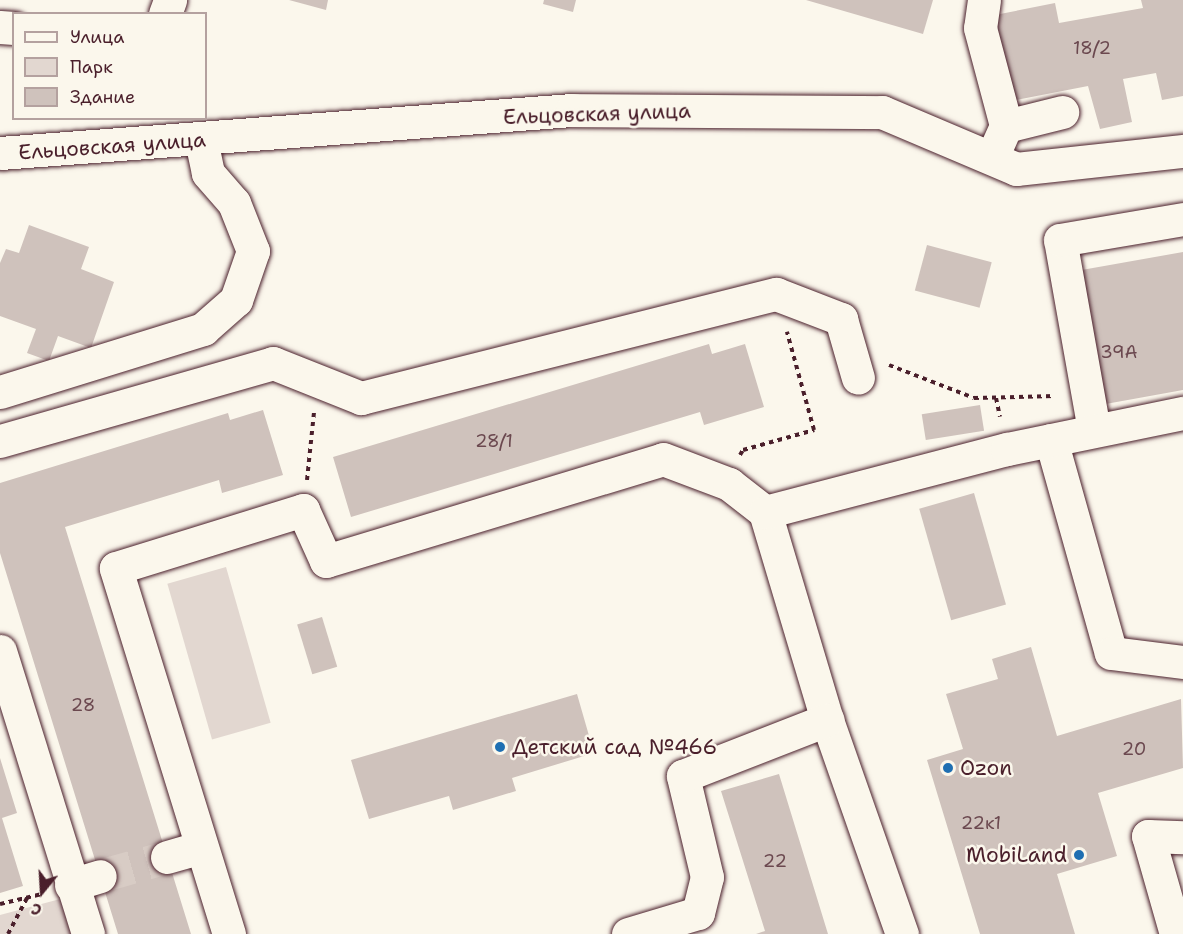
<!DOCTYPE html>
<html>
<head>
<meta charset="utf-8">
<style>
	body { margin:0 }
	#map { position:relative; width:1183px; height:934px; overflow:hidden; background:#fbf7ec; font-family:"Shantell Sans",sans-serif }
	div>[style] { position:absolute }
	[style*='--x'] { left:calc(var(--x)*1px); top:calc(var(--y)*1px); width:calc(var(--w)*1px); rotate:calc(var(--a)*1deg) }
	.green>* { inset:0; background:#e2d7d0; transform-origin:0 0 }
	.building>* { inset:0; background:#cfc2bc; transform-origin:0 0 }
	.minor-tunnel>* { height:33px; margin-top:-16.5px; transform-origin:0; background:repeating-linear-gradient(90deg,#d8ccc5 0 33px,transparent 0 49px) }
	.path>* { height:4px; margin-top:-2px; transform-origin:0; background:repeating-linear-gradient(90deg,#4a1f2b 0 4.5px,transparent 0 9px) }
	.roads { filter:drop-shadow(0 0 2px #4a1f2b) drop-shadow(0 0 2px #4a1f2b) }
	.minor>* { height:33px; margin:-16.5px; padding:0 16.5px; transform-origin:16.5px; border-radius:16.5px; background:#fbf7ec }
	.dots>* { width:16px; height:16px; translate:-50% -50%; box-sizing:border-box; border:3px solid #fbf7ec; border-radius:50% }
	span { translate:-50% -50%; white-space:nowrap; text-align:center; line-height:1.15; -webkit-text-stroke:5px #fbf7ec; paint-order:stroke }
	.number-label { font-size:18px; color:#6b484f }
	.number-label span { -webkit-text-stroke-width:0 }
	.street-label { font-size:21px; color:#4a1f2b }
	.poi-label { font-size:21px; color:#4a1f2b }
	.left { translate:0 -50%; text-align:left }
	.right { translate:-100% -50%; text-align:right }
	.legend { position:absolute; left:12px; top:12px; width:195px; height:108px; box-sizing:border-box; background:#fbf7ec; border:2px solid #b4a19f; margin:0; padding:8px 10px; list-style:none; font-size:18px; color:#4a1f2b }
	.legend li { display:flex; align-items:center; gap:12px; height:30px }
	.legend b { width:30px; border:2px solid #b4a19f }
	.north { position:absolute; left:12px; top:862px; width:60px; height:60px; -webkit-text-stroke:4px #fbf7ec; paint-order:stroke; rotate:198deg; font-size:16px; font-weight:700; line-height:24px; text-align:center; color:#4a1f2b }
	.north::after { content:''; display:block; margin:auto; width:21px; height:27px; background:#4a1f2b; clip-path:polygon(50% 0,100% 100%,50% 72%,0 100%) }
</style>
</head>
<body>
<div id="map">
	<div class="green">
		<i style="left:226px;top:567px;width:162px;height:61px;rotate:74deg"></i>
		<i style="clip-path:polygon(64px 898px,74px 934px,0 934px,0 915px)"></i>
	</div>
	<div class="building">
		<i style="clip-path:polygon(289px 0,328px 0,326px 10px)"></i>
		<i style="clip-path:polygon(544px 0,576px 0,573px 12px,543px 4px)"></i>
		<i style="clip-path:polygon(806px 0,933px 0,923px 34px)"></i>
		<i style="clip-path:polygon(1141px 0,1183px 0,1183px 96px,1162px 100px,1156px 73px,1123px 79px,1132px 122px,1100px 129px,1088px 86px,1011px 101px,995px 15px,1055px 3px,1059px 23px,1143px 8px)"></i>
		<i style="clip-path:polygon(29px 225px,89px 247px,81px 269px,114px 282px,91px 348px,58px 336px,49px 361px,27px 353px,36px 329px,0 316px,0 263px,6px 249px,19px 253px)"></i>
		<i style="left:927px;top:245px;width:67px;height:47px;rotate:15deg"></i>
		<i style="clip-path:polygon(1183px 252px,1183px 390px,1100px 405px,1076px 271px)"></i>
		<i style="clip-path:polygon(709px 344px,712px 354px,745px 344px,764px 407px,704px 425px,700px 412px,351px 517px,333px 457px)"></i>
		<i style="left:980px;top:405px;width:26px;height:59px;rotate:81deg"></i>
		<i style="clip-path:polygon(263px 410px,283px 475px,222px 493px,219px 480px,65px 527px,191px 934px,118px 934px,0 553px,0 483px,228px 413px,230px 420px)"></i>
		<i style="left:974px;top:493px;width:116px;height:57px;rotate:74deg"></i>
		<i style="left:322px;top:617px;width:52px;height:26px;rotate:73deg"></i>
		<i style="clip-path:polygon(1031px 647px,1057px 736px,1181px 699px,1183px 768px,1098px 793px,1117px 856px,1057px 874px,1075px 934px,980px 934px,927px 760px,963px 749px,946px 694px,998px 679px,992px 659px)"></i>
		<i style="clip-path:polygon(577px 694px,594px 753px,512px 778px,516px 791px,453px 810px,449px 796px,369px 819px,351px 760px)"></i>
		<i style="clip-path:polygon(0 758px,17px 813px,2px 818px,23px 886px,0 893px)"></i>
		<i style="clip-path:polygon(779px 774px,828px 934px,756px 934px,765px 931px,721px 791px)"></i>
	</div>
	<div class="minor-tunnel">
		<i style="--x:100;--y:876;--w:70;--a:-15.8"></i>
	</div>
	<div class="path">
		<i style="--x:889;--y:365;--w:91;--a:21.2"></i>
		<i style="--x:974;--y:398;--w:81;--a:-1.4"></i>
		<i style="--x:996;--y:398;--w:19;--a:78"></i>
		<i style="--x:740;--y:455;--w:6;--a:-59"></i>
		<i style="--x:743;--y:450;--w:74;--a:-15.7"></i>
		<i style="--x:814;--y:430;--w:102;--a:-105.4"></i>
		<i style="--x:307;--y:480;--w:68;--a:-84.1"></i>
		<i style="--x:0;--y:904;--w:43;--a:-13.4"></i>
		<i style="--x:8;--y:934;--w:41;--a:-62.2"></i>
	</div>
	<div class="roads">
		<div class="minor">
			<i style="--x:984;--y:0;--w:28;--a:98"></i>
			<i style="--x:980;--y:28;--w:101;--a:75.1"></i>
			<i style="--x:165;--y:14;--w:15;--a:-70"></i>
			<i style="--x:0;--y:27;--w:14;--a:4"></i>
			<i style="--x:997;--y:146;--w:22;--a:-66"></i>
			<i style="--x:1006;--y:126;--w:58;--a:-14"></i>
			<i style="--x:0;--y:153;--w:574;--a:-4.3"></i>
			<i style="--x:572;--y:110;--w:310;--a:0.4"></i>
			<i style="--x:882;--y:112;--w:146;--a:23"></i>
			<i style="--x:1016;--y:169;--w:168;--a:-6.2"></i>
			<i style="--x:0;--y:392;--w:213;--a:-17.2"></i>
			<i style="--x:203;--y:329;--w:44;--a:-41.3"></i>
			<i style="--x:236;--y:300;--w:52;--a:-70.9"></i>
			<i style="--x:253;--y:251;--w:52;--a:-111.6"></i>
			<i style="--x:234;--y:203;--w:40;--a:-131"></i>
			<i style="--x:208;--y:173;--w:34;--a:-102"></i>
			<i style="--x:1094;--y:430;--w:193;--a:-100.1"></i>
			<i style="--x:1060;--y:240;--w:125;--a:-9.7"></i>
			<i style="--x:1051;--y:440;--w:221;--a:74.3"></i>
			<i style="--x:1111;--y:653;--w:73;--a:7.1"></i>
			<i style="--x:0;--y:441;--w:284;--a:-15.9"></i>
			<i style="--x:273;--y:363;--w:95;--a:21.7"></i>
			<i style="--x:361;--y:398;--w:428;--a:-14.1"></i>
			<i style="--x:776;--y:294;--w:70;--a:21"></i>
			<i style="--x:841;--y:319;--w:61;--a:73.9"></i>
			<i style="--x:765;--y:512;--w:217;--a:73.4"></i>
			<i style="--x:827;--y:720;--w:227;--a:70.7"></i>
			<i style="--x:0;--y:651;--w:296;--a:72.7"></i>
			<i style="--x:167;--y:857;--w:33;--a:-16"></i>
			<i style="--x:71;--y:885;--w:30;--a:-17"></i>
			<i style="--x:229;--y:934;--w:383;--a:-107.2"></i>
			<i style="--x:116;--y:568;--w:196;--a:-17.2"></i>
			<i style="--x:303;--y:510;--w:56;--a:65.7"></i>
			<i style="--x:326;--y:561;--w:352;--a:-16.8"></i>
			<i style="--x:663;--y:459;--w:71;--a:20.7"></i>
			<i style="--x:729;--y:484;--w:46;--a:37.9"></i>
			<i style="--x:765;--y:512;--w:250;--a:-14.6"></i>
			<i style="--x:1007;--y:449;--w:180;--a:-11.6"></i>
			<i style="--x:628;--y:934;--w:73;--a:-16.7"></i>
			<i style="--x:698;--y:913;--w:37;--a:-76"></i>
			<i style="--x:707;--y:877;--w:104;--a:-103.4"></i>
			<i style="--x:683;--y:776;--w:155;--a:-21.3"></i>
			<i style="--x:1176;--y:934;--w:102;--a:-105.9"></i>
			<i style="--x:1148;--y:836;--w:35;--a:2"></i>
		</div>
	</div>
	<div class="dots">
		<i style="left:500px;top:747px;background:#1f6fb2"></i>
		<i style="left:948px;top:768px;background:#1f6fb2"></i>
		<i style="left:1079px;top:855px;background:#1f6fb2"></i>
	</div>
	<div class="number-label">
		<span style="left:1092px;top:48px">18/2</span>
		<span style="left:1119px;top:352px">39А</span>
		<span style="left:494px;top:441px">28/1</span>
		<span style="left:83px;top:705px">28</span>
		<span style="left:1134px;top:749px">20</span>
		<span style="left:981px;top:823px">22к1</span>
		<span style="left:775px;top:861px">22</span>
	</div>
	<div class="street-label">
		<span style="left:597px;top:114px;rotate:-2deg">Ельцовская улица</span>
		<span style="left:112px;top:146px;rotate:-4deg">Ельцовская улица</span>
	</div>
	<div class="poi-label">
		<span class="left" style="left:512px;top:747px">Детский сад №466</span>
		<span class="left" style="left:960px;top:768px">Ozon</span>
		<span class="right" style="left:1067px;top:855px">MobiLand</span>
	</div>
	<ul class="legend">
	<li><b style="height:8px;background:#fbf7ec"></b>Улица</li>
	<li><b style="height:16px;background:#e2d7d0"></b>Парк</li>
	<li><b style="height:16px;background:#cfc2bc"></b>Здание</li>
	</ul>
	<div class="north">С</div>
</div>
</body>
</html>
